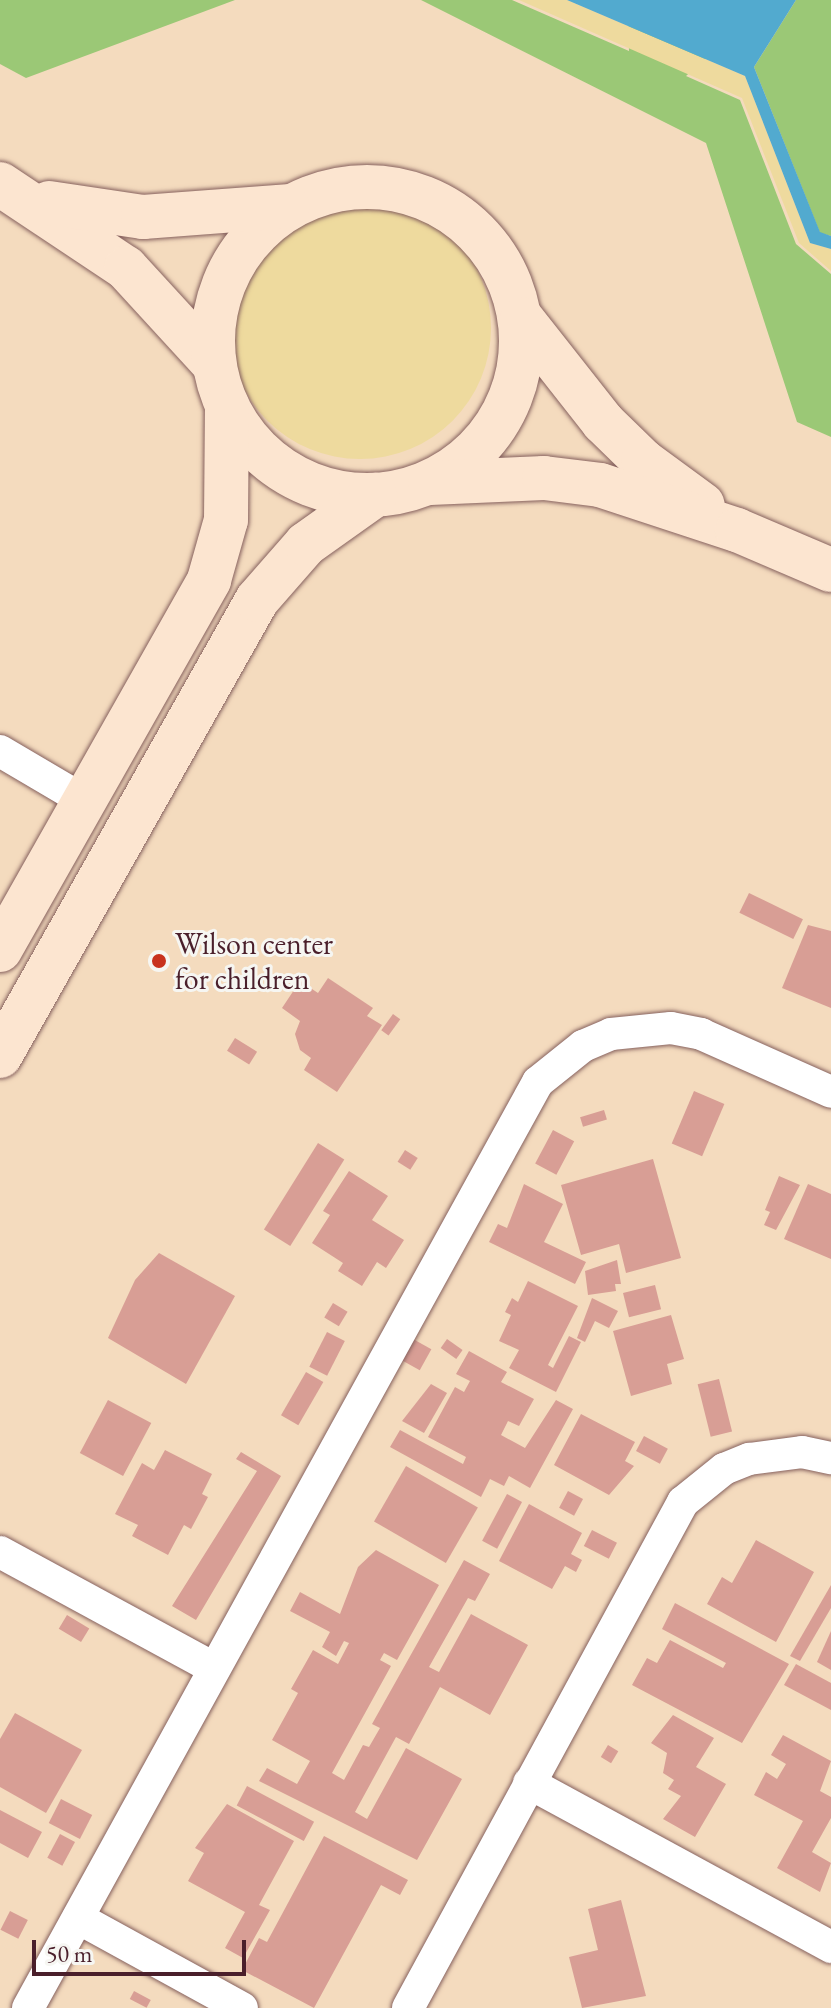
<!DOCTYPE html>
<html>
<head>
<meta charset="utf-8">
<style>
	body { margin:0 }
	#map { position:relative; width:831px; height:2008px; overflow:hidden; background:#f4dbbe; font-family:"EB Garamond",serif }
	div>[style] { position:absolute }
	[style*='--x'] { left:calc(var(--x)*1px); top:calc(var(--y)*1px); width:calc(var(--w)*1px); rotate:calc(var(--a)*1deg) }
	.green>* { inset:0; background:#9bc876 }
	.sand>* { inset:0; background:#eeda9e }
	.round { border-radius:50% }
	.water>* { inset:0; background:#52aacf }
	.building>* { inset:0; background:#d89e95; transform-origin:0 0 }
	.roads { filter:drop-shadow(0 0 2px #86615e) drop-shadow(0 0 2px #86615e) }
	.street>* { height:32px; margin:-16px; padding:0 16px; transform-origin:16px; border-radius:16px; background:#fff }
	.secondary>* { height:44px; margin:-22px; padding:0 22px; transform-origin:22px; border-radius:22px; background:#fce5d0 }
	.secondary>.ring { margin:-22px; padding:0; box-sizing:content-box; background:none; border:44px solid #fce5d0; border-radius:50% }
	.dots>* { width:22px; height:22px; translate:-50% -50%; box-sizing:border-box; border:4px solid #f6f6f2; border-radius:50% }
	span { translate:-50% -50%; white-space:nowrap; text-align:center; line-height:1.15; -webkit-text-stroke:6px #f6f6f2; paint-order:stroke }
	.poi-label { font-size:30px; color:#4a1f2b }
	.left { translate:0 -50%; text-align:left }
	.scale { position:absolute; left:32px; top:1940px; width:214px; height:36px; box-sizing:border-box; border:4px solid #4a1f2b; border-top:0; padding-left:10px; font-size:24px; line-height:28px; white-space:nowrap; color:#4a1f2b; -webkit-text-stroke:6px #f6f6f2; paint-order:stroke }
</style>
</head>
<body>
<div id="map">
	<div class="green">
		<i style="clip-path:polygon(0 0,235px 0,26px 78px,0 64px)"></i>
		<i style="clip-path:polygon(421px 0,512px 0,629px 51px,628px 9px,732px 34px,686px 76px,740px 100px,796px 244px,831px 274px,831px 437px,797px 422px,706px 143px)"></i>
		<i style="clip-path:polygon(796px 0,831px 0,831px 236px,820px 233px,754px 67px)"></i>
	</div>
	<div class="sand">
		<i style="clip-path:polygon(519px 0,567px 0,745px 76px,810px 243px,831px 249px,831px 271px,799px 243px,742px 98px)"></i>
		<i class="round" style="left:229px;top:197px;width:262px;height:262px"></i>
	</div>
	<div class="water">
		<i style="clip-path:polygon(567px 0,796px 0,754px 67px,820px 232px,831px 236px,831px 249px,810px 243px,745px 76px)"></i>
	</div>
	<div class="building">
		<i style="left:749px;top:893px;width:60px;height:22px;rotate:26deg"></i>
		<i style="clip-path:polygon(808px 925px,831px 931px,831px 1008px,782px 988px)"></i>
		<i style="clip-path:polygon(328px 978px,373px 1008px,367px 1016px,382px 1025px,337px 1092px,304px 1070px,311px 1058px,300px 1050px,295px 1034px,300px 1021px,282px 1008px,300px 981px,318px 993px)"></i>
		<i style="left:393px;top:1014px;width:9px;height:20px;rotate:36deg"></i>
		<i style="left:235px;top:1038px;width:26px;height:15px;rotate:32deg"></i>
		<i style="left:694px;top:1091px;width:33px;height:57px;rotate:23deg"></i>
		<i style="left:604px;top:1110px;width:10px;height:25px;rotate:73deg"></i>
		<i style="left:553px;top:1130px;width:24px;height:38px;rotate:28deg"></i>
		<i style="left:318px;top:1143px;width:31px;height:102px;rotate:32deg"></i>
		<i style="left:405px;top:1150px;width:15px;height:14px;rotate:32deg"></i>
		<i style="clip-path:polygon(653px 1159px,681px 1258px,626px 1273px,619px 1244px,581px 1255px,561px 1185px)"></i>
		<i style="clip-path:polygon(349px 1171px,388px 1196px,372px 1220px,404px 1240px,386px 1268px,377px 1262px,362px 1286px,338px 1271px,343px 1263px,312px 1243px,330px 1215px,323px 1211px)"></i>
		<i style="clip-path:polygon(779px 1176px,800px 1185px,776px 1230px,764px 1225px,770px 1212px,765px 1210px)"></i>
		<i style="clip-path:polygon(524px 1184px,563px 1204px,544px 1242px,586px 1262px,575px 1284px,489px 1242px,498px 1224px,507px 1228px)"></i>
		<i style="clip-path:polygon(808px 1184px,831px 1194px,831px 1259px,784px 1239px)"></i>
		<i style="clip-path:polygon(159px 1253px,235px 1296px,186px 1384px,108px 1338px,135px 1280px)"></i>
		<i style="clip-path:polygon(617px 1260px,621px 1284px,615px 1284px,616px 1291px,588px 1295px,585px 1271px)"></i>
		<i style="clip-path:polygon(528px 1281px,578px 1306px,548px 1365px,553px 1368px,569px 1336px,581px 1342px,556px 1392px,509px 1368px,519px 1350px,499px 1341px,511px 1315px,505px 1312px,512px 1298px,518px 1302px)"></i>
		<i style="left:655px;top:1285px;width:25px;height:33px;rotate:76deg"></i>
		<i style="clip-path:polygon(592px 1298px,618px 1311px,609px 1328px,595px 1321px,585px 1342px,577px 1338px)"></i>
		<i style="left:333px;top:1303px;width:17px;height:17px;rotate:31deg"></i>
		<i style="clip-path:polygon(671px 1315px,684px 1359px,667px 1364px,672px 1384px,631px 1396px,613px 1331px)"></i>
		<i style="left:327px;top:1332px;width:20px;height:39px;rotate:27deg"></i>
		<i style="left:413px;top:1339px;width:21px;height:24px;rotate:29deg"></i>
		<i style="left:447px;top:1339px;width:19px;height:11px;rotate:35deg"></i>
		<i style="clip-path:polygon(469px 1351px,507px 1372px,501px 1382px,534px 1399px,519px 1426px,508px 1421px,501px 1435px,525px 1448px,556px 1400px,573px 1409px,530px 1488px,509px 1476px,504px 1486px,490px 1479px,481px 1497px,390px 1447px,400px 1430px,463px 1464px,466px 1457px,428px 1437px,455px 1387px,464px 1392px,470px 1381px,456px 1374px)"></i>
		<i style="left:306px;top:1372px;width:20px;height:50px;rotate:30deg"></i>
		<i style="left:719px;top:1379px;width:54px;height:22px;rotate:76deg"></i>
		<i style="clip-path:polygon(431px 1384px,447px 1393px,424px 1433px,402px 1421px)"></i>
		<i style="left:108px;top:1400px;width:49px;height:60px;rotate:28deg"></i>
		<i style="clip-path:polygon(581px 1414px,635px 1442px,625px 1461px,634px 1466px,609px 1495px,554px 1465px)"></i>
		<i style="left:644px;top:1436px;width:27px;height:17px;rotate:28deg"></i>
		<i style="clip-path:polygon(165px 1450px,212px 1474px,202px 1494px,208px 1497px,191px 1529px,184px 1525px,168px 1555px,132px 1536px,138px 1525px,115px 1514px,142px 1463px,154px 1470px)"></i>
		<i style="clip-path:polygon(241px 1452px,281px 1476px,196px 1620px,172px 1606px,257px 1471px,236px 1459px)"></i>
		<i style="left:406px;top:1466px;width:83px;height:64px;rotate:30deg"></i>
		<i style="left:568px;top:1491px;width:17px;height:19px;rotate:28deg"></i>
		<i style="left:507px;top:1494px;width:17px;height:53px;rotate:28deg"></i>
		<i style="clip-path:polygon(529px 1504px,582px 1533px,571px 1554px,582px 1560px,576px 1572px,565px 1566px,552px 1589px,499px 1561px)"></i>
		<i style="left:592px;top:1530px;width:28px;height:18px;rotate:27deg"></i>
		<i style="clip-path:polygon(756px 1540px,814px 1572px,776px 1642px,707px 1604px,722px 1577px,732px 1583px)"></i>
		<i style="clip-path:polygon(376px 1550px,439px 1585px,397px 1660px,384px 1653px,380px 1660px,391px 1666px,332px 1773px,344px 1780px,363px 1745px,369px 1747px,380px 1728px,372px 1724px,464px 1560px,490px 1574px,475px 1601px,468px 1598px,429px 1667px,439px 1672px,471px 1614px,528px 1645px,490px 1715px,440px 1687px,409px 1744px,396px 1737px,355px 1812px,367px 1819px,406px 1748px,462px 1779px,417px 1860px,259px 1781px,267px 1768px,297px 1784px,310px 1761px,272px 1740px,298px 1693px,291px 1689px,313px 1650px,338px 1664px,349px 1643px,344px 1641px,336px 1656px,322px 1647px,330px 1632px,290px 1611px,300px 1592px,340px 1614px,358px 1567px)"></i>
		<i style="clip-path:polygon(831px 1585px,831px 1608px,800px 1661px,790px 1656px)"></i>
		<i style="clip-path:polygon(675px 1603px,789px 1664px,742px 1743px,632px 1685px,647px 1658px,657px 1663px,670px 1640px,723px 1668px,726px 1663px,662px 1629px)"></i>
		<i style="left:67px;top:1615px;width:26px;height:16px;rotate:31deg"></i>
		<i style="clip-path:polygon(831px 1631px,831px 1670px,817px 1662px)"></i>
		<i style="clip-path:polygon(796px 1664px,831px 1683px,831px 1710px,784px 1685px)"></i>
		<i style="clip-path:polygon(15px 1713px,82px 1750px,46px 1813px,0 1787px,0 1739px)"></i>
		<i style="clip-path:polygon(673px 1715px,714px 1738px,696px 1767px,726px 1784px,695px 1837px,663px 1819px,681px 1796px,668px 1789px,674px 1780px,663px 1773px,667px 1753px,651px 1743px)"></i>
		<i style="clip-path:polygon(783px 1735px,831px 1761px,820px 1791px,831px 1797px,831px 1818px,812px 1852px,831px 1863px,820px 1892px,777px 1868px,803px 1821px,754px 1795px,766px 1772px,777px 1779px,786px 1764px,771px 1755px)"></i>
		<i style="left:608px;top:1745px;width:12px;height:14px;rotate:31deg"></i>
		<i style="left:247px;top:1786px;width:76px;height:22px;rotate:28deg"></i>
		<i style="left:61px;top:1799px;width:35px;height:27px;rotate:27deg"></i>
		<i style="clip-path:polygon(227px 1804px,294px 1841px,259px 1905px,270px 1910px,243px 1958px,225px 1948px,245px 1912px,188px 1881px,204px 1853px,195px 1848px)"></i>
		<i style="clip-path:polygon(0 1810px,42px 1832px,28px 1858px,0 1843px)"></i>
		<i style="left:60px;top:1834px;width:17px;height:27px;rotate:28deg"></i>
		<i style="clip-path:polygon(324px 1836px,408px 1880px,400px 1895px,381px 1885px,314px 2008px,242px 1970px,259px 1938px,267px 1942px)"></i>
		<i style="clip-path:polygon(621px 1900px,646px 1996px,582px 2008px,569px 1957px,598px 1950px,588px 1909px)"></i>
		<i style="left:10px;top:1911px;width:20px;height:21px;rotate:27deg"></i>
		<i style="left:134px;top:1991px;width:19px;height:9px;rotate:28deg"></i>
	</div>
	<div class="roads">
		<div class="street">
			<i style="--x:0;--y:751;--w:99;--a:30.5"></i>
			<i style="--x:0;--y:1552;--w:243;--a:28.5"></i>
			<i style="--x:529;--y:1783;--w:344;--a:28.5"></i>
			<i style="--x:78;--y:1918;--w:187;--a:28.8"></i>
			<i style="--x:28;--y:2008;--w:1057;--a:-61.16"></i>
			<i style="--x:538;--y:1082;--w:58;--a:-38.7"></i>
			<i style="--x:583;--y:1046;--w:30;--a:-23"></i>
			<i style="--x:611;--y:1034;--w:60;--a:-5.7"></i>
			<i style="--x:671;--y:1028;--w:31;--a:11"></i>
			<i style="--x:701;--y:1034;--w:142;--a:24"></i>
			<i style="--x:408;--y:2008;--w:576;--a:-61.48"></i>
			<i style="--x:683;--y:1502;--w:53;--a:-38.8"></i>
			<i style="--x:724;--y:1469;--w:27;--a:-22"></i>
			<i style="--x:749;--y:1459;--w:53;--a:-7.5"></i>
			<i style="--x:802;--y:1452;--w:30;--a:12"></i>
		</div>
		<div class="secondary">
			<i style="--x:0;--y:184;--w:151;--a:33.7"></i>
			<i style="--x:126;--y:268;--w:129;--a:47.5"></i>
			<i class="ring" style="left:213px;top:187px;width:264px;height:264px"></i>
			<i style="--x:49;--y:203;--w:95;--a:8.5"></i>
			<i style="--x:143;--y:217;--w:145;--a:-4.3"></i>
			<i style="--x:522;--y:319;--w:131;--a:51.8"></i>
			<i style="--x:603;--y:422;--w:56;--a:44.3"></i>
			<i style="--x:643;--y:461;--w:74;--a:36.3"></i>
			<i style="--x:430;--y:483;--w:114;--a:-2.5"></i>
			<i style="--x:544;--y:478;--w:56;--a:7.1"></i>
			<i style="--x:600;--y:485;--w:144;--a:18.2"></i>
			<i style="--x:737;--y:530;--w:102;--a:23.1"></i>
			<i style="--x:0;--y:950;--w:425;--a:-60.5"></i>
			<i style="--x:209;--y:580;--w:62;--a:-74.2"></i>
			<i style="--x:226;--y:520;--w:114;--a:-89.5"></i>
			<i style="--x:0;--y:1056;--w:523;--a:-60.59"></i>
			<i style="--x:257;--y:600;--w:74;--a:-48.8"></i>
			<i style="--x:306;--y:544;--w:85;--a:-35.4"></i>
		</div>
	</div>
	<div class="dots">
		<i style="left:159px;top:961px;background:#c8321e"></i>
	</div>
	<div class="poi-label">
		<span class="left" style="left:175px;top:961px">Wilson center<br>for children</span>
	</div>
	<div class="scale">50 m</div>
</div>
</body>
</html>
